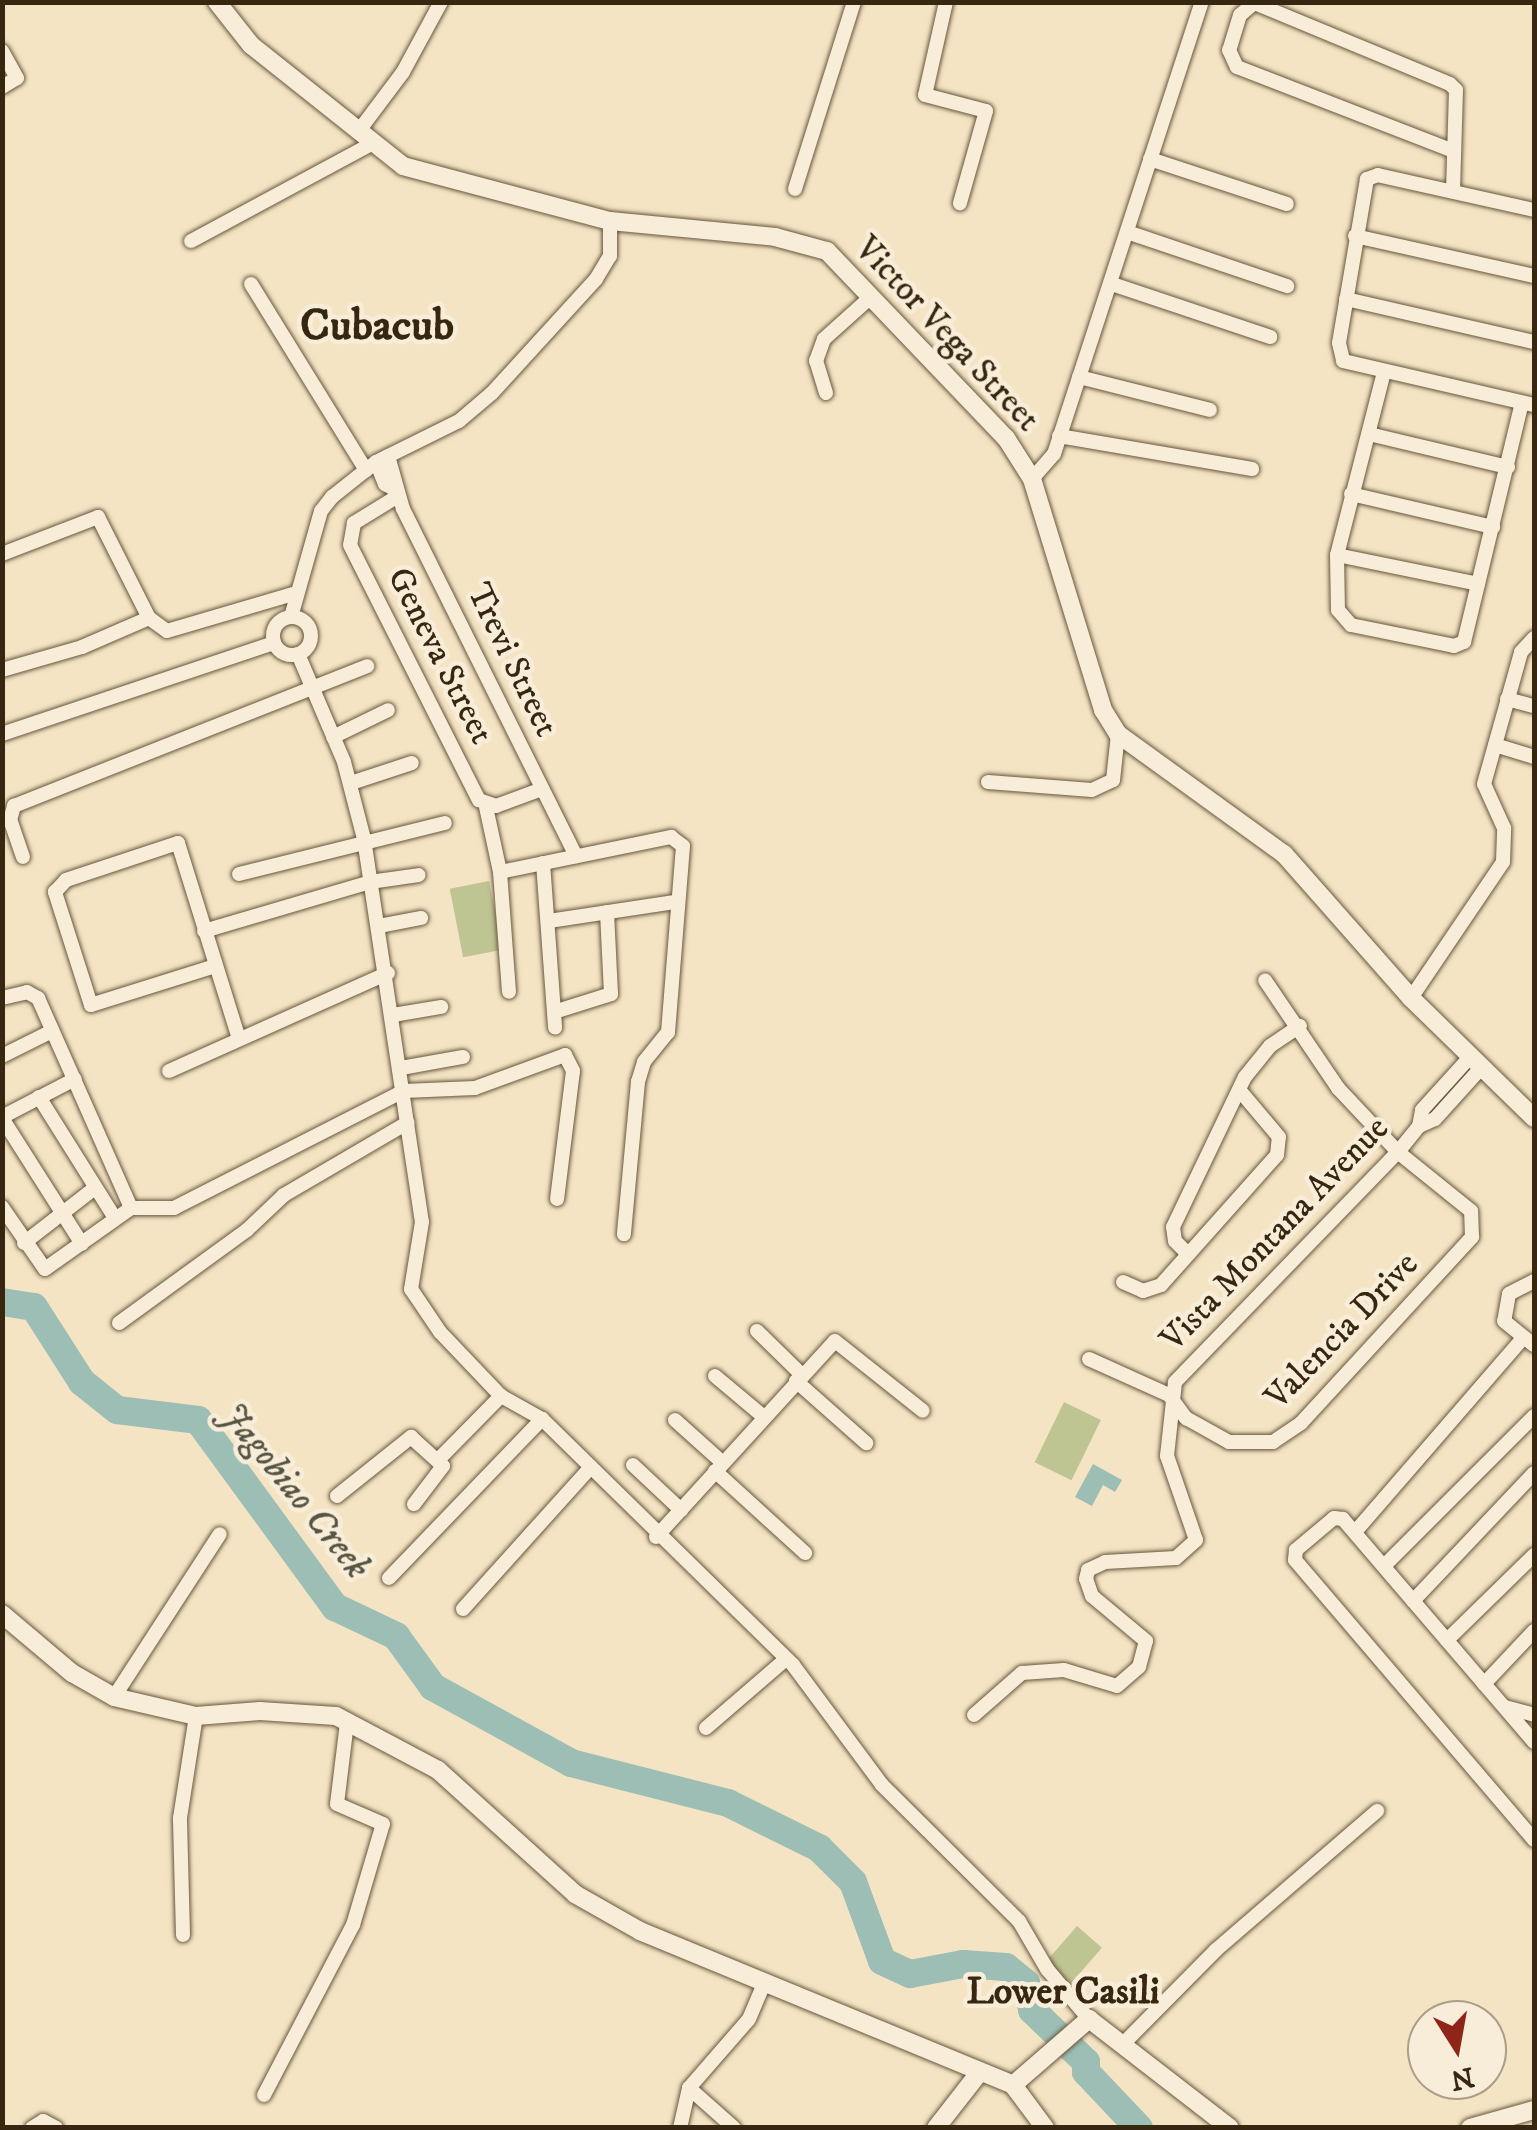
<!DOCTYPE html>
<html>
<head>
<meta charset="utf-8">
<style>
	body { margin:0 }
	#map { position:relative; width:1537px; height:2130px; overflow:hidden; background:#f4e4c3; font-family:"IM FELL DW Pica",serif }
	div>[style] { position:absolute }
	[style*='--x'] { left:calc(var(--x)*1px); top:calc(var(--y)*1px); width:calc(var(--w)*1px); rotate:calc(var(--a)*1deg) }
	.green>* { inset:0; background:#bec492; transform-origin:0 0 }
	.water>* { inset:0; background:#9cbeb5 }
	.river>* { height:28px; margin:-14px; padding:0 14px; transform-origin:14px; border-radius:14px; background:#9cbeb5 }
	.roads { filter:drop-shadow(0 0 2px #67563d) drop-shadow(0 0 2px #67563d) }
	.minor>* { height:14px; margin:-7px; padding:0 7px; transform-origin:7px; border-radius:7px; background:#f8edd8 }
	.minor>.ring { margin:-7px; padding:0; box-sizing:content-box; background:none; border:14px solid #f8edd8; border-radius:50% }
	.tertiary>* { height:18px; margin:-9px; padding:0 9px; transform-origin:9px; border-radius:9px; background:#f8edd8 }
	span { translate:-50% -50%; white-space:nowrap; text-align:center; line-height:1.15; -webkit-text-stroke:9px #f8edd8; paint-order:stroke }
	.street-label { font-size:35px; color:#382710 }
	.water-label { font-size:38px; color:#565442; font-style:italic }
	.neighbourhood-label { font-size:38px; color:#382710; font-weight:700 }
	.district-label { font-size:45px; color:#382710; font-weight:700 }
	.frame { position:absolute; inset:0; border:5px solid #382710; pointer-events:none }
	.north { position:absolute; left:1407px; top:2000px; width:100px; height:100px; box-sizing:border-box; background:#f8edd8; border:2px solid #ab9e88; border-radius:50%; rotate:169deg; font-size:28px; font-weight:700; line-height:40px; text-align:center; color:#382710 }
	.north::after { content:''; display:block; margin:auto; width:35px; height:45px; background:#8f2418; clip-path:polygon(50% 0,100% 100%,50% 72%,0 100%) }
</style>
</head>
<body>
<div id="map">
	<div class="green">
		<i style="left:489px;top:881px;width:70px;height:40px;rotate:79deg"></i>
		<i style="left:1064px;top:1402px;width:41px;height:67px;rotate:26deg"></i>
		<i style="left:1077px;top:1926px;width:33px;height:57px;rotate:41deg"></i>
	</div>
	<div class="water">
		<i style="clip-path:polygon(1093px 1464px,1122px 1480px,1115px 1492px,1103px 1485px,1092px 1506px,1075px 1497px)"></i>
	</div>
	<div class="river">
		<i style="--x:2;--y:1302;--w:32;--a:9"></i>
		<i style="--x:34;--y:1307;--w:89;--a:57.4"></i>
		<i style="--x:82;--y:1382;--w:45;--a:38.7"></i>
		<i style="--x:117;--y:1410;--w:82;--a:7"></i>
		<i style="--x:198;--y:1420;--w:232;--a:53.8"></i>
		<i style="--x:335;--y:1607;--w:68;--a:25.4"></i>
		<i style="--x:396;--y:1636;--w:63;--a:54"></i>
		<i style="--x:433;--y:1687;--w:158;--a:28.8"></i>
		<i style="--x:571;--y:1763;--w:162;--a:14.3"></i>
		<i style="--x:728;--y:1803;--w:102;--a:26.3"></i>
		<i style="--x:819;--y:1848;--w:48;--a:45"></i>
		<i style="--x:853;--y:1882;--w:84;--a:69.8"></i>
		<i style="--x:882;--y:1961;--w:31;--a:25"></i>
		<i style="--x:910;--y:1974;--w:54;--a:-10.7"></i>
		<i style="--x:963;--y:1964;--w:43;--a:4"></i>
		<i style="--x:1006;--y:1967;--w:26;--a:39"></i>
		<i style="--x:1026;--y:1983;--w:28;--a:77"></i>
		<i style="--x:1032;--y:2010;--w:75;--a:43.9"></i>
		<i style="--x:1086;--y:2062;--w:10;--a:90"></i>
		<i style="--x:1086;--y:2072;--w:77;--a:46.6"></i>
	</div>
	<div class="roads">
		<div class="minor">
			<i style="--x:946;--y:2;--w:95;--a:102.7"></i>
			<i style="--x:925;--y:95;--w:63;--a:14.7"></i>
			<i style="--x:986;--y:111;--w:96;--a:105.8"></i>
			<i style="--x:2;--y:51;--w:31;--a:61"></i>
			<i style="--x:17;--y:78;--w:17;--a:149"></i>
			<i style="--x:358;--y:132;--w:75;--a:-53.1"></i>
			<i style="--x:403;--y:72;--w:80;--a:-61.5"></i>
			<i style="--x:1150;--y:159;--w:144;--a:18.2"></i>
			<i style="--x:795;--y:189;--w:196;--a:-72.5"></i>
			<i style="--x:1453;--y:191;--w:101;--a:-88.3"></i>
			<i style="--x:1456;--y:90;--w:8;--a:-135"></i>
			<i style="--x:1450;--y:84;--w:212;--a:-157.5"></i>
			<i style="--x:1254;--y:3;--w:18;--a:139"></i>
			<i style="--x:1240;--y:15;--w:37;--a:107"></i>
			<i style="--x:1229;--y:50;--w:19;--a:65"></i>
			<i style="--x:1237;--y:67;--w:233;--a:21.2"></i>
			<i style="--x:1534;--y:210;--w:160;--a:-167.4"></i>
			<i style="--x:1378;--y:175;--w:12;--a:160"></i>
			<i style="--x:1367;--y:179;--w:166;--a:99.7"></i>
			<i style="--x:1339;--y:343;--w:18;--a:77"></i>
			<i style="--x:1343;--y:361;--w:196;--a:13"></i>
			<i style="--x:1130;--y:233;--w:166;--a:18.7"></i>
			<i style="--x:1355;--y:236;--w:183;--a:12.6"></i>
			<i style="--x:191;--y:241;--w:207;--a:-28.3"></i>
			<i style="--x:251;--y:284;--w:219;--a:58.3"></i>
			<i style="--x:1112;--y:284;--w:167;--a:18.5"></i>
			<i style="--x:1346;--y:299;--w:193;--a:12.9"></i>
			<i style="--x:1384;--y:372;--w:189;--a:104.4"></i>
			<i style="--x:1337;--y:555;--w:55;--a:89"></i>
			<i style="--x:1338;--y:610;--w:20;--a:49"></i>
			<i style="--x:1351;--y:625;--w:105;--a:11.5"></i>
			<i style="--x:1454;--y:646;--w:11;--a:-22"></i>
			<i style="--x:1464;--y:642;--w:243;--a:-76.4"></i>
			<i style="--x:1079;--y:377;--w:135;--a:14.1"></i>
			<i style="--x:826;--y:393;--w:34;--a:-107"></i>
			<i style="--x:816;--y:361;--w:23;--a:-70"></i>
			<i style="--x:824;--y:339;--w:64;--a:-41.9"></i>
			<i style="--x:1369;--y:434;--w:143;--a:13.4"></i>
			<i style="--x:1059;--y:436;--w:196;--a:9.7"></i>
			<i style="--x:388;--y:456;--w:55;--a:74.2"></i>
			<i style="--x:403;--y:509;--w:388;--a:63.5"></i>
			<i style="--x:376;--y:462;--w:24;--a:68"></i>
			<i style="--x:385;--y:484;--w:13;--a:29"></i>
			<i style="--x:1032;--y:479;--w:33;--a:-49"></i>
			<i style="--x:1054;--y:454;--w:476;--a:-71.9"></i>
			<i style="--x:1351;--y:494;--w:146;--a:13.1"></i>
			<i style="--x:398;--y:496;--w:52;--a:148.5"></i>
			<i style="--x:354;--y:523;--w:22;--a:100"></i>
			<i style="--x:350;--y:545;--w:286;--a:63.2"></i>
			<i style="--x:479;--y:800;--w:18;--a:19"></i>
			<i style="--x:496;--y:806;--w:49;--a:-20.3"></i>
			<i style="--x:2;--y:554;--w:103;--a:-21.1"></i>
			<i style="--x:98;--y:517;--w:113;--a:63.2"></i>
			<i style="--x:149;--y:618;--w:22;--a:36"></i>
			<i style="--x:167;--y:631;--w:134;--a:-16.4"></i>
			<i style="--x:1337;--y:555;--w:144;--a:11.6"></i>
			<i style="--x:291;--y:617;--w:110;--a:-74.2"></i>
			<i style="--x:321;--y:511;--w:18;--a:-52"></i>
			<i style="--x:332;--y:497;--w:56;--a:-38.5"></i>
			<i style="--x:376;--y:462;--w:93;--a:-26.3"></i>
			<i style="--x:459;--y:421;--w:43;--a:-40.3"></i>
			<i style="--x:492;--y:393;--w:154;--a:-47.6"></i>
			<i style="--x:596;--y:279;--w:27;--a:-59"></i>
			<i style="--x:610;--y:256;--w:35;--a:-90"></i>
			<i class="ring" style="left:273px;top:617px;width:24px;height:24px"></i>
			<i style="--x:298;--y:654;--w:117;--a:66.9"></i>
			<i style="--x:344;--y:762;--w:80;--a:75.4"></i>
			<i style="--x:364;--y:839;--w:387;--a:81.4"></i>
			<i style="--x:422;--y:1222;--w:68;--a:99.3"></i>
			<i style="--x:411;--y:1289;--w:52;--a:56"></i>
			<i style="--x:440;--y:1332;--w:88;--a:46.4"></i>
			<i style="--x:501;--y:1396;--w:47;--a:29.3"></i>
			<i style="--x:542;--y:1419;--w:351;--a:44.4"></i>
			<i style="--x:793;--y:1665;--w:149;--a:53.4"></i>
			<i style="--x:882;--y:1785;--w:193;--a:44.8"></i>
			<i style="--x:1019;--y:1921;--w:56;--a:59.7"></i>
			<i style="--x:1047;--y:1969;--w:65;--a:50"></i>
			<i style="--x:2;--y:670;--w:83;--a:-16"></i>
			<i style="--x:82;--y:647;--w:73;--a:-23.4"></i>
			<i style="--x:1507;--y:699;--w:28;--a:15"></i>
			<i style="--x:2;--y:734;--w:287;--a:-18.5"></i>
			<i style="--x:333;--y:737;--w:61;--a:-26.1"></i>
			<i style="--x:1495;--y:745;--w:41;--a:17.1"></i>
			<i style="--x:988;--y:782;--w:104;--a:4.4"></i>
			<i style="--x:1092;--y:790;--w:23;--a:-25"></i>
			<i style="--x:1113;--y:780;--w:46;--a:-83.8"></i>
			<i style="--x:351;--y:783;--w:64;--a:-18.2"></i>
			<i style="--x:486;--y:807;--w:66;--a:77.8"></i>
			<i style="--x:500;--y:872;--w:120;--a:85.7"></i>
			<i style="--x:23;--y:857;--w:39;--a:-109"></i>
			<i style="--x:10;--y:820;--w:15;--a:-74"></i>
			<i style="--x:14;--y:806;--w:380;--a:-21.6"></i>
			<i style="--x:543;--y:863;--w:165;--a:85.8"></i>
			<i style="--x:500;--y:872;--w:175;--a:-11.6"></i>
			<i style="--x:671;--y:837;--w:15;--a:37"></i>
			<i style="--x:683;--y:846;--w:187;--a:94.6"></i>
			<i style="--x:668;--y:1032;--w:38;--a:129"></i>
			<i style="--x:644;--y:1062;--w:21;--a:107"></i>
			<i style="--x:638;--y:1082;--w:153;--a:95.3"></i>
			<i style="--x:239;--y:874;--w:212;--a:-13.9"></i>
			<i style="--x:549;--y:921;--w:127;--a:-8.6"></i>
			<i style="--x:379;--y:926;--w:43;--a:-10.8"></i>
			<i style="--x:204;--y:931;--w:173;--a:-16.4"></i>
			<i style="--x:370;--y:882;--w:49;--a:-8.1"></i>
			<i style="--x:212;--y:967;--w:127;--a:162.6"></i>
			<i style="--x:91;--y:1005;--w:119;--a:-107.7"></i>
			<i style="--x:55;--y:892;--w:16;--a:-47"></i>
			<i style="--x:66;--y:880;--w:118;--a:-18.3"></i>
			<i style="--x:178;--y:843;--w:205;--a:72.7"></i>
			<i style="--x:2;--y:998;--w:26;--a:-13"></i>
			<i style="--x:27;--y:992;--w:13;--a:29"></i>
			<i style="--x:38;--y:998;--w:230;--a:66.1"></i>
			<i style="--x:1411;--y:998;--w:164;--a:-55.9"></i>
			<i style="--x:1503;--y:862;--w:34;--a:-88"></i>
			<i style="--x:1504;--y:828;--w:48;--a:-114.4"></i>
			<i style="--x:1484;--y:784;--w:137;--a:-74.3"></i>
			<i style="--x:1521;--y:652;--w:19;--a:-47"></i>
			<i style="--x:554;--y:1012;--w:60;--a:-17.5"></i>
			<i style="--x:611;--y:994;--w:82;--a:-92.8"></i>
			<i style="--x:393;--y:1015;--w:49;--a:-9.5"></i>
			<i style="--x:2;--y:1056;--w:56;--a:-26.6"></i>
			<i style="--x:401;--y:1068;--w:63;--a:-10.1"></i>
			<i style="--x:169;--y:1071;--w:240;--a:-24.1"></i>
			<i style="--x:39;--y:1097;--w:143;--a:57.9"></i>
			<i style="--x:2;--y:1117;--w:82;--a:-27.5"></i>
			<i style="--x:2;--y:1118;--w:149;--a:57.6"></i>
			<i style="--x:1419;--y:1126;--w:17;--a:-24"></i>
			<i style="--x:1435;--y:1119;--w:69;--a:-48"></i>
			<i style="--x:2;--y:1207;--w:75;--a:55.3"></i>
			<i style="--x:45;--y:1269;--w:105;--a:-35.3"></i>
			<i style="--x:131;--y:1208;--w:43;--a:0"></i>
			<i style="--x:174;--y:1208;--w:258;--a:-27"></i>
			<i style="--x:404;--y:1091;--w:71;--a:-2.4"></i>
			<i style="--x:475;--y:1088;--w:96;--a:-20.1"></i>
			<i style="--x:565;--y:1055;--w:18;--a:63"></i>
			<i style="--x:573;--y:1071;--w:129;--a:97.1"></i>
			<i style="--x:24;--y:1243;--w:90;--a:-37.8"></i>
			<i style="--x:1188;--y:1254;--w:18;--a:-135"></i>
			<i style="--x:1175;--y:1241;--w:14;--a:-98"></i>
			<i style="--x:1173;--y:1227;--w:166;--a:-64.4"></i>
			<i style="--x:1245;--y:1077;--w:40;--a:-51"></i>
			<i style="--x:1270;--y:1046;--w:36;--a:-34"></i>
			<i style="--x:1534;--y:1281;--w:28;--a:153"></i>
			<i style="--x:1509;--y:1294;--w:27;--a:100"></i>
			<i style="--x:1504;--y:1321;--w:38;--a:39"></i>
			<i style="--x:1123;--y:1282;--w:22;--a:24"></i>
			<i style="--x:1143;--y:1291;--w:19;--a:-18"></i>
			<i style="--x:1161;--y:1285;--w:174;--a:-48.3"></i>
			<i style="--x:1277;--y:1155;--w:18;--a:-84"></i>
			<i style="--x:1279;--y:1137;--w:57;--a:-130.1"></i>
			<i style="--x:119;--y:1323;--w:158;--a:-36"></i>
			<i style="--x:247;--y:1230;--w:51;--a:-43.4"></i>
			<i style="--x:284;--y:1195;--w:143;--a:-30.3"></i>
			<i style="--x:757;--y:1331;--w:63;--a:44.4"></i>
			<i style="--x:1089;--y:1359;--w:88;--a:24.2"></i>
			<i style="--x:1169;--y:1395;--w:29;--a:54"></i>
			<i style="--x:1186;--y:1418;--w:49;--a:29.2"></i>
			<i style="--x:1229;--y:1442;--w:44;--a:0"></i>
			<i style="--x:1273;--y:1442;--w:34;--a:-34"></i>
			<i style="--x:1301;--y:1423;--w:253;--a:-47.4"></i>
			<i style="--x:1472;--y:1237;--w:26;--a:-92"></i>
			<i style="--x:1471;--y:1211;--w:94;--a:-141.1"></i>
			<i style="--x:1398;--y:1152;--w:88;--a:-133.2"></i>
			<i style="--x:1338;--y:1088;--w:130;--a:-124.1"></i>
			<i style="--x:715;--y:1376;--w:64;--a:39.9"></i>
			<i style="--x:796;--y:1381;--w:94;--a:41.5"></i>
			<i style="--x:675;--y:1420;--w:64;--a:41.9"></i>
			<i style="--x:441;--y:1457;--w:86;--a:-45.5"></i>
			<i style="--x:633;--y:1465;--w:66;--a:43.2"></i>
			<i style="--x:715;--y:1471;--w:122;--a:42.3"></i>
			<i style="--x:337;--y:1496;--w:95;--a:-38.6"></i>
			<i style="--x:411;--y:1437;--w:43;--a:42.2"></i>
			<i style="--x:443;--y:1466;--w:48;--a:127.3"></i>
			<i style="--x:1355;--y:1532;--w:257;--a:-49.1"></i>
			<i style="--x:656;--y:1537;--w:265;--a:-47.6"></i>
			<i style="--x:835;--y:1341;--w:112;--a:38.5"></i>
			<i style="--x:1384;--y:1566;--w:212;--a:-45"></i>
			<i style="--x:389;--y:1578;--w:221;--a:-46.1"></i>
			<i style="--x:1413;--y:1601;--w:176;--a:-46.6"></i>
			<i style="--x:463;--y:1609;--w:191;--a:-48"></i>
			<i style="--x:1447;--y:1640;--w:122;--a:-44.3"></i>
			<i style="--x:1484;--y:1684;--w:73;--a:-46.7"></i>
			<i style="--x:114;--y:1697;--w:194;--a:-57"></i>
			<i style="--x:1505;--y:1707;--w:30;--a:15"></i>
			<i style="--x:974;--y:1715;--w:64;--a:-41.2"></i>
			<i style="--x:1022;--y:1673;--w:42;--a:-4.1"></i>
			<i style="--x:1064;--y:1670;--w:55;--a:16.8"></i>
			<i style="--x:1117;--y:1686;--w:29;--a:-41"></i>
			<i style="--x:1139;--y:1667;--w:27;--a:-75"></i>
			<i style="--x:1146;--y:1641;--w:70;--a:-140.2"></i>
			<i style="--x:1092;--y:1596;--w:18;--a:-109"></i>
			<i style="--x:1086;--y:1579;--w:9;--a:-77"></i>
			<i style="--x:1088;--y:1570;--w:19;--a:-25"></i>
			<i style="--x:1105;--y:1562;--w:71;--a:-3.2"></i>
			<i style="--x:1176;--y:1558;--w:27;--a:-42"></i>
			<i style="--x:1196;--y:1540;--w:89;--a:-109"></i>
			<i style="--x:1167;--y:1456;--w:74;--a:-83.8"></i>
			<i style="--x:1175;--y:1382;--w:320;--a:-45.9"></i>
			<i style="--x:1398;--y:1152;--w:33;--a:-51"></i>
			<i style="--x:1419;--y:1126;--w:16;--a:-79"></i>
			<i style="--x:1422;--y:1110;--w:72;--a:-47.8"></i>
			<i style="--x:706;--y:1728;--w:106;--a:-40.8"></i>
			<i style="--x:1534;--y:1742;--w:294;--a:-130.6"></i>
			<i style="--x:1343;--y:1519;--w:9;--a:-174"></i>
			<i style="--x:1334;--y:1518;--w:50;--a:139.9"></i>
			<i style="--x:1296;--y:1550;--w:10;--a:96"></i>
			<i style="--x:1295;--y:1560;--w:368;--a:49.5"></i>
			<i style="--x:183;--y:1935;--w:117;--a:-91.5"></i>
			<i style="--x:180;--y:1818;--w:103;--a:-81.1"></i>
			<i style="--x:1122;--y:2045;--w:134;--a:-45.3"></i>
			<i style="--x:1216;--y:1950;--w:213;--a:-40.8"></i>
			<i style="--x:689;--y:2088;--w:60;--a:41.6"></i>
			<i style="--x:264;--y:2095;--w:192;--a:-62.4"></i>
			<i style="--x:353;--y:1925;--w:105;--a:-73.5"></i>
			<i style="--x:383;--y:1824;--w:50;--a:-156.5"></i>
			<i style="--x:337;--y:1804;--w:83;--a:-83"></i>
			<i style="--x:32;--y:2128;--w:13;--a:-32"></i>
			<i style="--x:43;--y:2121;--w:15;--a:28"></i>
			<i style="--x:680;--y:2128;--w:41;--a:-77.3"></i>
			<i style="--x:689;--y:2088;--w:91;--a:-49"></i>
			<i style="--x:749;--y:2019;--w:38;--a:-67"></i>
		</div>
		<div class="tertiary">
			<i style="--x:217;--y:2;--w:55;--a:51.7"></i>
			<i style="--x:251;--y:45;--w:194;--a:38.5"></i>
			<i style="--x:403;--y:166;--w:214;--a:14.9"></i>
			<i style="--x:610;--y:221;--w:166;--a:5.5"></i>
			<i style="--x:775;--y:237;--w:54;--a:15.1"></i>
			<i style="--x:827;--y:251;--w:259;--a:46.3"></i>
			<i style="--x:1006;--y:438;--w:49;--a:57.6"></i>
			<i style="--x:1032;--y:479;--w:242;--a:72.9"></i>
			<i style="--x:1103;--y:710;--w:28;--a:58"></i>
			<i style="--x:1118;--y:734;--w:205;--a:35.9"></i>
			<i style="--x:1284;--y:854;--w:192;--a:48.6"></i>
			<i style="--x:1411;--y:998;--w:172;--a:44.3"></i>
			<i style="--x:2;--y:1614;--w:92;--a:40.1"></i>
			<i style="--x:72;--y:1673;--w:48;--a:29.7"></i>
			<i style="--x:114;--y:1697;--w:84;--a:13"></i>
			<i style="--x:196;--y:1716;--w:64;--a:-4.5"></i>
			<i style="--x:260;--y:1711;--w:76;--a:3.8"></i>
			<i style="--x:336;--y:1716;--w:115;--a:27.9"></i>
			<i style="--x:438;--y:1770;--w:185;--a:42.1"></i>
			<i style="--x:575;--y:1894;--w:75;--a:29.6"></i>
			<i style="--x:640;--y:1931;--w:404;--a:22.4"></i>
			<i style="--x:1013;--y:2085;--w:54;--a:53.3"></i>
			<i style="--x:1013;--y:2085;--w:101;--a:-41"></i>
			<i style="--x:1089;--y:2019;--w:178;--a:37.7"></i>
			<i style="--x:936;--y:2128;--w:70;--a:-52"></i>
			<i style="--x:1470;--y:2128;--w:66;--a:-15.7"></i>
		</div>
	</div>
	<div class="street-label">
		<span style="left:947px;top:334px;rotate:47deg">Victor Vega Street</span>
		<span style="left:440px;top:656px;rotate:63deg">Geneva Street</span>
		<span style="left:512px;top:660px;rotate:64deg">Trevi Street</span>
		<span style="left:1275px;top:1234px;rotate:-46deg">Vista Montana Avenue</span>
		<span style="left:1342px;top:1331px;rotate:-46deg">Valencia Drive</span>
	</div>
	<div class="water-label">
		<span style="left:294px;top:1491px;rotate:51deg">Jagobiao Creek</span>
	</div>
	<div class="neighbourhood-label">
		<span style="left:1063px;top:1993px">Lower Casili</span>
	</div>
	<div class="district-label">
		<span style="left:377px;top:327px">Cubacub</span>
	</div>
	<div class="frame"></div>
	<div class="north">N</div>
</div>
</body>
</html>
